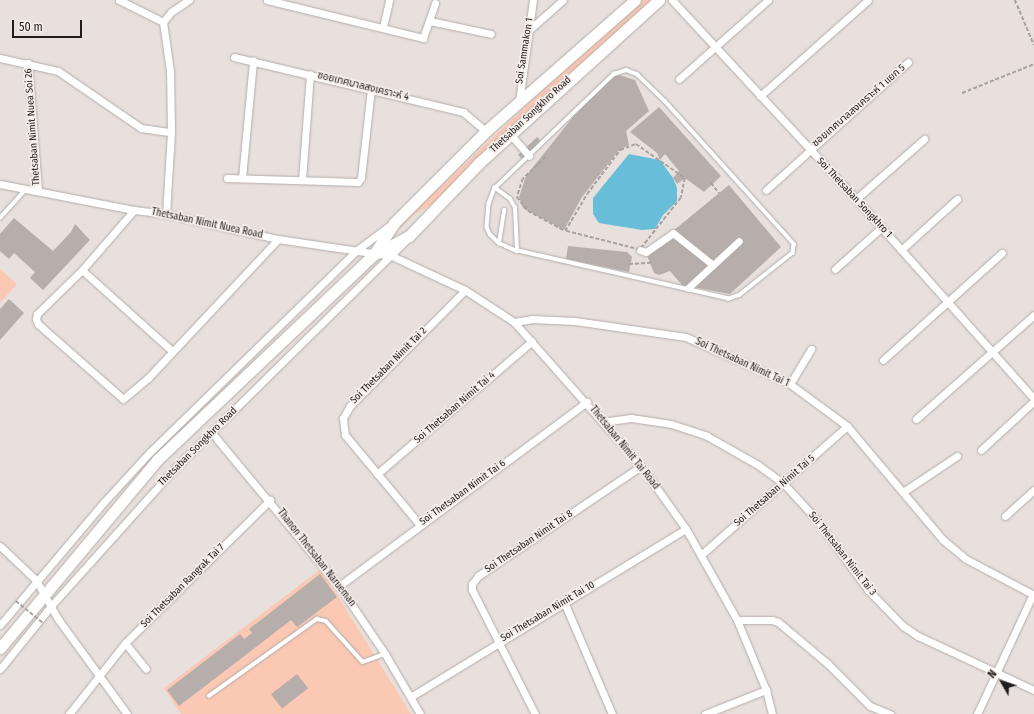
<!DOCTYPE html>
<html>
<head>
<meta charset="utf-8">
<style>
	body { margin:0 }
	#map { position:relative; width:1034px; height:714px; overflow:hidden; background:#e8e0dd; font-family:"Fira Sans Condensed","Noto Sans Thai",sans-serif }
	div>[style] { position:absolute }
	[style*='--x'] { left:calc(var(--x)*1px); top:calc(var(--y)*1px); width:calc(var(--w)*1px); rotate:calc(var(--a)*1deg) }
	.green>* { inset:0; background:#fac8b3 }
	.water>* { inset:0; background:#68bed8 }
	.building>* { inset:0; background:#b5aeab; transform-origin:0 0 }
	.path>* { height:1.5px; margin-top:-0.75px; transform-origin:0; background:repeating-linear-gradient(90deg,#a7a19f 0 4px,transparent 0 6px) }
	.roads { filter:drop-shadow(0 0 1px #b3aca9) drop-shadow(0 0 1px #b3aca9) }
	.lane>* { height:3.5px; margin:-1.75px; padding:0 1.75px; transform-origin:1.75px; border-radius:1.75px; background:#fff }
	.street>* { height:7px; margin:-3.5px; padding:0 3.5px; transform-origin:3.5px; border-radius:3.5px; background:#fff }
	.secondary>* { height:11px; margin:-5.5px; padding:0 5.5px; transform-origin:5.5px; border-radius:5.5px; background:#fff }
	.path-bridge>* { height:1.5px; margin-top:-0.75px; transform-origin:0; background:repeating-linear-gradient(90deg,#a7a19f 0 4px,transparent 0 6px) }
	span { translate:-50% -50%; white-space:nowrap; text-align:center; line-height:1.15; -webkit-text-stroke:3.5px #f5edea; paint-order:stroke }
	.street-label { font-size:10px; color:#201e1d }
	.north { position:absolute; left:982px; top:662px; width:40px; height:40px; -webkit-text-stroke:3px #f5edea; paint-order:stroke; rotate:309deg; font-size:11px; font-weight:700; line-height:16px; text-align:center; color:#201e1d }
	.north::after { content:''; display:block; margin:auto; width:14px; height:18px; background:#201e1d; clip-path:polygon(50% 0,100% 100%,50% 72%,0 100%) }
	.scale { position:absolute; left:12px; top:20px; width:70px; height:18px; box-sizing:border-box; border:2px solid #201e1d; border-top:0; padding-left:5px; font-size:12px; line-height:14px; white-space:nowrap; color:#201e1d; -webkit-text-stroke:3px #f5edea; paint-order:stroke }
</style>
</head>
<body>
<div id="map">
	<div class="green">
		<i style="clip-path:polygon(642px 0,652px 0,496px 141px,431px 205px,415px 214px,394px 234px,394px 231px,529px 103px)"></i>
		<i style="clip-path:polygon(0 269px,17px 284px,0 303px)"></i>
		<i style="clip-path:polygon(321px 569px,411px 714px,181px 714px,164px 688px)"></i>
	</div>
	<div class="water">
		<i style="clip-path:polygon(629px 154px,660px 160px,673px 178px,677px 188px,677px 201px,663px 215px,655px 229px,642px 230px,599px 223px,593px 214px,593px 198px)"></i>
	</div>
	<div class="building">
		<i style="clip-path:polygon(616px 74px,635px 80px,649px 111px,626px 131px,629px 145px,619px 150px,582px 197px,564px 230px,523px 208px,519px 197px,526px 176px,577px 112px)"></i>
		<i style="clip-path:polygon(659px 107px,721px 176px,704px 192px,685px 178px,677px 184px,673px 178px,679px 171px,665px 154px,660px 160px,657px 153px,630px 132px)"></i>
		<i style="clip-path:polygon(537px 137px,540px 140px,538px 145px,522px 159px,518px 155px)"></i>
		<i style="clip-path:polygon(729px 185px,781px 247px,730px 294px,682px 285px,670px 271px,659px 275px,654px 273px,646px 253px)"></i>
		<i style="clip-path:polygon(14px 218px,53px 251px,71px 232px,75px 224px,90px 240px,43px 290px,30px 278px,35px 272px,14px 253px,9px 259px,0 251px,0 234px)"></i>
		<i style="clip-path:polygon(568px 246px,627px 252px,632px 257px,629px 272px,566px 259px)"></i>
		<i style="clip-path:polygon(9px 299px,24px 313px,0 340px,0 309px)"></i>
		<i style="clip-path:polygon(320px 574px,337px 597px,297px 627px,291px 620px,179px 706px,167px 690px,240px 634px,244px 639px,252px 633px,249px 629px)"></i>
		<i style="left:297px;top:674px;width:18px;height:33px;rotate:52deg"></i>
	</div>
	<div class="path">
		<i style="--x:1015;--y:0;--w:49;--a:67.1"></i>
		<i style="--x:962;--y:93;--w:78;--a:-21.9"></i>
		<i style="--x:636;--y:144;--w:60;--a:34.8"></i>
		<i style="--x:685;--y:178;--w:20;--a:101"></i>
		<i style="--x:681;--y:198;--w:66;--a:128.3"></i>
		<i style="--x:640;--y:250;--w:77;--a:-165.8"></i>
		<i style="--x:565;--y:231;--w:43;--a:-59.3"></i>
		<i style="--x:587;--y:194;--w:55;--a:-53.1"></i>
		<i style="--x:620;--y:150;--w:17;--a:-21"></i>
		<i style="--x:546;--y:157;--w:32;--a:136"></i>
		<i style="--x:523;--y:179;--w:19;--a:108"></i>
		<i style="--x:517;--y:197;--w:18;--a:52"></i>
		<i style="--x:528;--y:211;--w:42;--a:28.4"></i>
		<i style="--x:711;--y:183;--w:13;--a:51"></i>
		<i style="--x:629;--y:264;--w:22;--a:-3"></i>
	</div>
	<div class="roads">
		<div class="lane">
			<i style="--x:626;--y:70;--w:12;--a:20"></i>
			<i style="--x:637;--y:74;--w:39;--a:44"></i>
			<i style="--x:665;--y:101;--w:193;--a:47.9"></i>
			<i style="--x:794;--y:244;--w:9;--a:96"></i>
			<i style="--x:793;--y:253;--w:68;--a:141.6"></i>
			<i style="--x:740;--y:295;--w:12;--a:160"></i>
			<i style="--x:729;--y:299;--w:217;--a:-167.2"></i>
			<i style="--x:517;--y:251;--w:43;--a:-92.7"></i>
			<i style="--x:515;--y:208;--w:10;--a:-119"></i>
			<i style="--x:510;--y:199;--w:19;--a:-144"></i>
			<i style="--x:495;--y:188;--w:165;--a:-43.8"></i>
			<i style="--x:614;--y:74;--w:13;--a:-18"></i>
			<i style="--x:495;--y:188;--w:17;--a:111"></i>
			<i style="--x:489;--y:204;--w:23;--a:95"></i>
			<i style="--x:487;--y:227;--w:8;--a:67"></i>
			<i style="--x:490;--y:234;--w:13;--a:45"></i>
			<i style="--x:499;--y:243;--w:20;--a:24"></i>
			<i style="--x:0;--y:218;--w:39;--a:-48"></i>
			<i style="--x:499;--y:243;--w:33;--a:-81"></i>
			<i style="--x:209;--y:696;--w:133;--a:-35.5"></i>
			<i style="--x:317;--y:619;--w:9;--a:13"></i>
			<i style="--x:326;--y:621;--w:55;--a:47.9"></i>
			<i style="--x:363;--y:662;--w:23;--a:-20"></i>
		</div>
		<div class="street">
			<i style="--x:119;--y:0;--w:49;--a:26.6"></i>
			<i style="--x:267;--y:0;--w:161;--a:13.7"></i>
			<i style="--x:423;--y:38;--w:37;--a:-71"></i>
			<i style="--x:672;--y:0;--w:271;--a:47.2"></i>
			<i style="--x:856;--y:199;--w:268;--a:48.3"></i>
			<i style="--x:430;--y:21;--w:62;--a:12"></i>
			<i style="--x:383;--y:27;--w:28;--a:-77"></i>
			<i style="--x:529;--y:30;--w:45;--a:-41.4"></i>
			<i style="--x:234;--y:57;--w:236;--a:13.5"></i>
			<i style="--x:463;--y:112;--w:30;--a:40"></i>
			<i style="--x:0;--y:58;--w:59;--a:12.6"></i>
			<i style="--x:58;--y:71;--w:101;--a:34.5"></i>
			<i style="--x:141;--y:128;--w:30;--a:8"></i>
			<i style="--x:28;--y:63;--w:127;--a:85.5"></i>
			<i style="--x:679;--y:79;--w:119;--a:-41.6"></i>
			<i style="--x:760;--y:96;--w:144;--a:-41.6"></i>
			<i style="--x:519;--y:102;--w:103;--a:-82.2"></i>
			<i style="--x:510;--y:134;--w:29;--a:49"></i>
			<i style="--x:227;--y:178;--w:131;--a:1.7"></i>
			<i style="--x:358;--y:182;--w:5;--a:-53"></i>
			<i style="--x:361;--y:178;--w:90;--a:-83.6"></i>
			<i style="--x:242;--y:178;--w:118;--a:-84.6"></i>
			<i style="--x:302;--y:180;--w:106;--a:-85.7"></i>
			<i style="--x:0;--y:184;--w:136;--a:11"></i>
			<i style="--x:134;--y:210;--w:32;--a:7"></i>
			<i style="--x:166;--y:214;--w:115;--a:12.6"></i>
			<i style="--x:278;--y:239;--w:115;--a:8.5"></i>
			<i style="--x:392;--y:256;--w:81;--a:25"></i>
			<i style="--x:465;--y:290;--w:59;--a:33.1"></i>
			<i style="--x:514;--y:322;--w:192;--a:48.6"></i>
			<i style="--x:641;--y:466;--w:77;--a:54.5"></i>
			<i style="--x:686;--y:529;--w:104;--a:60.7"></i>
			<i style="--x:737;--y:620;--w:76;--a:67.5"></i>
			<i style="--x:766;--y:690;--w:25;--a:76"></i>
			<i style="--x:766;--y:190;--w:191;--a:-42"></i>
			<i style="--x:856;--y:199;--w:91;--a:-41.4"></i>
			<i style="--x:134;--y:210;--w:79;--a:130.9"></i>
			<i style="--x:82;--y:270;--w:63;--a:135.6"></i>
			<i style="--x:37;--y:314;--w:5;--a:101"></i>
			<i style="--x:36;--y:319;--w:5;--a:68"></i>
			<i style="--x:38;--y:324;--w:113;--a:41.4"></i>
			<i style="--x:123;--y:399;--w:33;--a:-40"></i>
			<i style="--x:148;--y:378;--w:190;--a:-46.9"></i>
			<i style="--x:166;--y:214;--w:82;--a:-86.5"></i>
			<i style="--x:171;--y:132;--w:61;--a:-90.9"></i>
			<i style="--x:170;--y:71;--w:49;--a:-98.1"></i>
			<i style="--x:163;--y:22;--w:13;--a:-51"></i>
			<i style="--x:171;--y:12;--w:22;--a:-34"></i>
			<i style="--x:640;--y:250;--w:6;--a:18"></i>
			<i style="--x:646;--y:252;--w:33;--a:-35"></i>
			<i style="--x:673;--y:233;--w:51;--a:38.7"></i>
			<i style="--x:901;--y:250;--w:76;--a:-42.3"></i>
			<i style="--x:835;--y:269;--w:63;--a:-41.8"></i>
			<i style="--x:82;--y:270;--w:121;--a:42"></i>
			<i style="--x:688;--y:288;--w:69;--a:-42.7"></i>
			<i style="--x:514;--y:322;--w:18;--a:-9"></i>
			<i style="--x:532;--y:319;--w:43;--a:2.7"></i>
			<i style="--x:575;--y:321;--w:112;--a:8.2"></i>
			<i style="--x:686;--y:337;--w:114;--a:24.3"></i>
			<i style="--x:790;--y:384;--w:71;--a:36.4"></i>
			<i style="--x:847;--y:426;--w:148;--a:49.9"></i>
			<i style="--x:942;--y:539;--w:31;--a:40"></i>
			<i style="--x:966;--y:559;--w:77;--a:27.9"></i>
			<i style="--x:883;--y:360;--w:160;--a:-42"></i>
			<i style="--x:790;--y:384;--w:41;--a:-59"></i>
			<i style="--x:916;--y:419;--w:157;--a:-41.4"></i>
			<i style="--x:602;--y:422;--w:29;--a:-8"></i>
			<i style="--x:631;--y:418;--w:40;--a:8.5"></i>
			<i style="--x:671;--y:424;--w:38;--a:18"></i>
			<i style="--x:707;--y:436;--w:59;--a:29.6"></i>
			<i style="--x:758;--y:465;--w:32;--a:36"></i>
			<i style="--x:784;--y:484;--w:47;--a:47.6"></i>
			<i style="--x:816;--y:519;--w:88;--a:53.8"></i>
			<i style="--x:868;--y:590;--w:50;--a:45.8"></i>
			<i style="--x:903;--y:626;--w:18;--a:34"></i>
			<i style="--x:918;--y:636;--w:128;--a:25"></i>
			<i style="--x:211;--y:432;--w:200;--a:50.3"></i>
			<i style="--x:339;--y:586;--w:82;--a:55.9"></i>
			<i style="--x:385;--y:654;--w:69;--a:59.7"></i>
			<i style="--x:981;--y:450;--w:72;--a:-42.8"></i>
			<i style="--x:377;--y:474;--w:204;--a:-40.6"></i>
			<i style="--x:903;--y:492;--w:65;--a:-33.7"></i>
			<i style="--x:1005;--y:516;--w:39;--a:-42"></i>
			<i style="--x:420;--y:525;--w:117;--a:-129.8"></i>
			<i style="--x:345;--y:435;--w:17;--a:-97"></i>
			<i style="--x:343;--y:418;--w:14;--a:-60"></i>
			<i style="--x:350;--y:406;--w:163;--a:-45.2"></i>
			<i style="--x:0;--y:546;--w:50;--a:43.4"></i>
			<i style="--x:36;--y:580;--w:45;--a:60.6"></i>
			<i style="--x:58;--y:619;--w:117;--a:54"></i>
			<i style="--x:702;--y:554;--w:193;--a:-41.4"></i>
			<i style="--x:339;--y:586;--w:309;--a:-36.6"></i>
			<i style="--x:564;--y:602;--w:122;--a:66.8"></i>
			<i style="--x:737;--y:620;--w:35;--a:0"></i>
			<i style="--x:772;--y:620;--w:6;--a:18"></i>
			<i style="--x:778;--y:622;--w:65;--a:40"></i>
			<i style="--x:828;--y:664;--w:59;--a:45"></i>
			<i style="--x:870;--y:706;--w:22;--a:22"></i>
			<i style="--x:0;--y:625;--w:161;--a:-49.8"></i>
			<i style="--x:104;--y:502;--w:68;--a:-47.4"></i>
			<i style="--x:150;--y:452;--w:289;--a:-44.3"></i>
			<i style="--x:357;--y:250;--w:40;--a:-37"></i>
			<i style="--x:125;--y:643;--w:33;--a:51"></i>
			<i style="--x:0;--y:669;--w:81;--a:-51"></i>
			<i style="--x:51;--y:606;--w:186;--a:-48.1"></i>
			<i style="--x:175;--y:468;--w:323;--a:-44.6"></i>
			<i style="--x:412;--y:696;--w:321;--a:-31.4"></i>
			<i style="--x:69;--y:714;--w:90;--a:-51.7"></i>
			<i style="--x:125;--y:643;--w:204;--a:-44.6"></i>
			<i style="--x:535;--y:714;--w:139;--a:-116.9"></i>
			<i style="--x:472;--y:590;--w:6;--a:-90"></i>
			<i style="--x:472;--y:584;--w:10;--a:-53"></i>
			<i style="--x:478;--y:576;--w:197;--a:-34"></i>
			<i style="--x:705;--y:714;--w:66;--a:-21.5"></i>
			<i style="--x:977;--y:714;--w:132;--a:-65"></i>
		</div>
		<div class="secondary">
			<i style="--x:375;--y:254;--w:38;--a:-28"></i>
			<i style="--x:409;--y:236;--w:101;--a:-46.2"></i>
			<i style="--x:479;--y:163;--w:243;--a:-42.2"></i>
			<i style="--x:0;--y:648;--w:245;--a:-50.1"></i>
			<i style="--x:157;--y:460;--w:299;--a:-43.5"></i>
			<i style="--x:374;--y:254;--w:37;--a:-57"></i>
			<i style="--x:394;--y:223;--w:130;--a:-45"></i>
			<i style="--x:486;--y:131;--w:198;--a:-41.3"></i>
		</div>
	</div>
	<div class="path-bridge">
		<i style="--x:16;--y:601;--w:35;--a:39"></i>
	</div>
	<div class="street-label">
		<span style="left:525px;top:51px;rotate:-81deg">Soi Sammakon 1</span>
		<span style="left:363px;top:87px;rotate:14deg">ซอยเทศบาลสงเคราะห์ 4</span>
		<span style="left:859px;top:106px;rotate:-41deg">ซอยเทศบาลสงเคราะห์ 1 แยก 5</span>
		<span style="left:531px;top:115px;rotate:-43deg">Thetsaban Songkhro Road</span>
		<span style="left:33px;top:127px;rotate:-94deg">Thetsaban Nimit Nuea Soi 26</span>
		<span style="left:854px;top:198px;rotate:47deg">Soi Thetsaban Songkhro 1</span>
		<span style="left:207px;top:224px;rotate:12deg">Thetsaban Nimit Nuea Road</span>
		<span style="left:742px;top:363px;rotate:25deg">Soi Thetsaban Nimit Tai 1</span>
		<span style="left:389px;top:366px;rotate:-45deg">Soi Thetsaban Nimit Tai 2</span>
		<span style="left:455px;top:408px;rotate:-41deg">Soi Thetsaban Nimit Tai 4</span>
		<span style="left:198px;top:447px;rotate:-45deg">Thetsaban Songkhro Road</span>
		<span style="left:624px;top:448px;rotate:51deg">Thetsaban Nimit Tai Road</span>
		<span style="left:775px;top:491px;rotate:-41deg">Soi Thetsaban Nimit Tai 5</span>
		<span style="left:463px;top:493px;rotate:-36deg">Soi Thetsaban Nimit Tai 6</span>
		<span style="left:529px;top:542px;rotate:-34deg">Soi Thetsaban Nimit Tai 8</span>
		<span style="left:842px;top:554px;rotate:52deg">Soi Thetsaban Nimit Tai 3</span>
		<span style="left:316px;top:558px;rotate:52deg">Thanon Thetsaban Narueman</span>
		<span style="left:183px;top:586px;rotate:-45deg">Soi Thetsaban Rangrak Tai 7</span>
		<span style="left:548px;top:612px;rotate:-31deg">Soi Thetsaban Nimit Tai 10</span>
	</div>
	<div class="north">N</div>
	<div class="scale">50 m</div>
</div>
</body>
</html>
